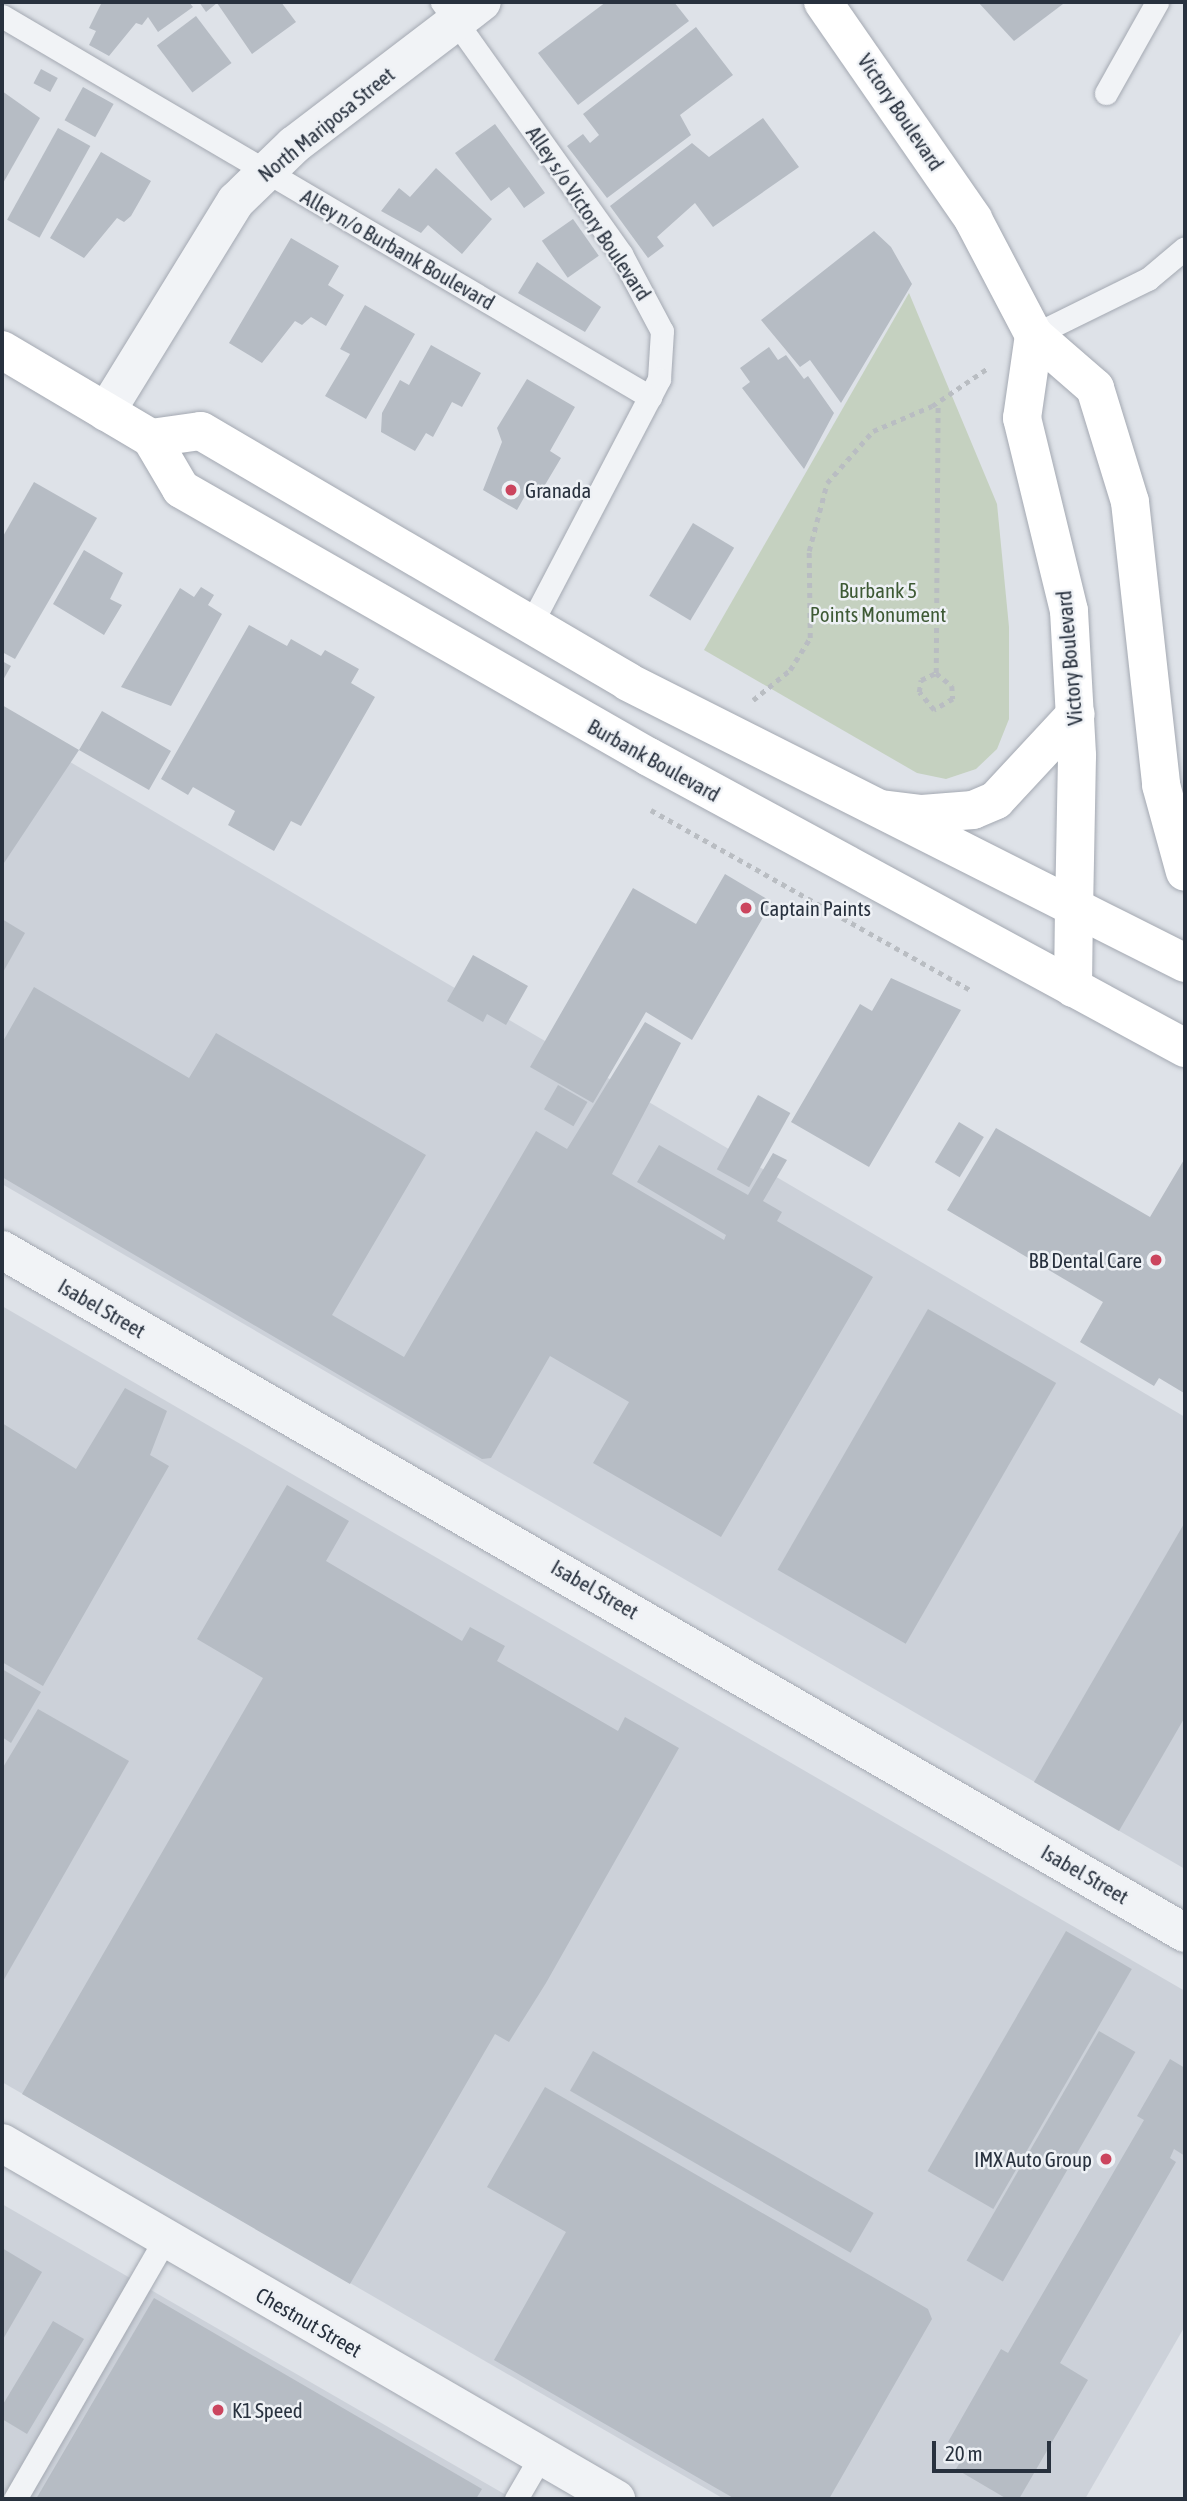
<!DOCTYPE html>
<html>
<head>
<meta charset="utf-8">
<style>
	body { margin:0 }
	#map { position:relative; width:1187px; height:2501px; overflow:hidden; background:#dee2e8; font-family:"Asap Condensed",sans-serif }
	div>[style] { position:absolute }
	[style*='--x'] { left:calc(var(--x)*1px); top:calc(var(--y)*1px); width:calc(var(--w)*1px); rotate:calc(var(--a)*1deg) }
	.built>* { inset:0; background:#ccd1d9 }
	.green>* { inset:0; background:#c5d1c0 }
	.building>* { inset:0; background:#b6bcc4; transform-origin:0 0 }
	.path>* { height:4.5px; margin-top:-2.25px; transform-origin:0; background:repeating-linear-gradient(90deg,#b9bdc2 0 5px,transparent 0 10px) }
	.roads { filter:drop-shadow(0 0 2px #a4a9b2) drop-shadow(0 0 2px #a4a9b2) }
	.lane>* { height:23px; margin:-11.5px; padding:0 11.5px; transform-origin:11.5px; border-radius:11.5px; background:#f1f3f6 }
	.street>* { height:38px; margin:-19px; padding:0 19px; transform-origin:19px; border-radius:19px; background:#f1f3f6 }
	.secondary>* { height:38px; margin:-19px; padding:0 19px; transform-origin:19px; border-radius:19px; background:#fff }
	.primary>* { height:38px; margin:-19px; padding:0 19px; transform-origin:19px; border-radius:19px; background:#fff }
	.dots>* { width:19px; height:19px; translate:-50% -50%; box-sizing:border-box; border:4px solid #eef1f5; border-radius:50% }
	span { translate:-50% -50%; white-space:nowrap; text-align:center; line-height:1.15; -webkit-text-stroke:5px #eef1f5; paint-order:stroke }
	.street-label { font-size:21px; color:#28313e }
	.poi-label { font-size:21px; color:#28313e }
	.left { translate:0 -50%; text-align:left }
	.right { translate:-100% -50%; text-align:right }
	.park-label { font-size:21px; color:#3e5a35 }
	.frame { position:absolute; inset:0; border:4px solid #28313e; pointer-events:none }
	.scale { position:absolute; left:932px; top:2441px; width:119px; height:32px; box-sizing:border-box; border:4px solid #28313e; border-top:0; padding-left:9px; font-size:21px; line-height:24px; white-space:nowrap; color:#28313e; -webkit-text-stroke:5px #eef1f5; paint-order:stroke }
</style>
</head>
<body>
<div id="map">
	<div class="built">
		<i style="clip-path:polygon(2px 722px,1185px 1417px,1185px 1869px,2px 1184px)"></i>
		<i style="clip-path:polygon(2px 1306px,1185px 1991px,1185px 2326px,1085px 2499px,724px 2499px,2px 2082px)"></i>
		<i style="clip-path:polygon(2px 2204px,513px 2499px,2px 2499px)"></i>
	</div>
	<div class="green">
		<i style="clip-path:polygon(909px 293px,997px 504px,1009px 627px,1009px 719px,997px 749px,976px 769px,946px 779px,917px 773px,704px 650px)"></i>
	</div>
	<div class="building">
		<i style="clip-path:polygon(102px 2px,189px 2px,193px 7px,158px 32px,148px 17px,142px 25px,136px 23px,109px 56px,89px 45px,96px 31px,89px 28px)"></i>
		<i style="clip-path:polygon(199px 2px,281px 2px,296px 22px,252px 54px,217px 3px,206px 12px)"></i>
		<i style="clip-path:polygon(606px 2px,674px 2px,689px 21px,578px 105px,538px 53px)"></i>
		<i style="clip-path:polygon(978px 2px,1062px 2px,1063px 4px,1014px 41px)"></i>
		<i style="left:196px;top:16px;width:59px;height:49px;rotate:53deg"></i>
		<i style="clip-path:polygon(696px 27px,733px 75px,680px 115px,691px 135px,607px 198px,567px 146px,583px 134px,590px 143px,599px 135px,583px 114px)"></i>
		<i style="left:41px;top:69px;width:19px;height:16px;rotate:28deg"></i>
		<i style="left:83px;top:87px;width:35px;height:38px;rotate:29deg"></i>
		<i style="clip-path:polygon(2px 91px,40px 118px,2px 185px)"></i>
		<i style="clip-path:polygon(763px 118px,799px 167px,713px 227px,695px 203px,657px 237px,664px 246px,648px 258px,610px 206px,692px 143px,709px 157px)"></i>
		<i style="clip-path:polygon(495px 124px,545px 193px,524px 208px,509px 187px,491px 201px,455px 153px)"></i>
		<i style="left:58px;top:128px;width:37px;height:105px;rotate:29deg"></i>
		<i style="clip-path:polygon(101px 152px,151px 181px,131px 216px,124px 222px,117px 218px,84px 258px,50px 238px)"></i>
		<i style="clip-path:polygon(436px 168px,492px 219px,462px 254px,428px 225px,421px 233px,381px 211px,399px 188px,410px 197px)"></i>
		<i style="left:573px;top:219px;width:45px;height:38px;rotate:55deg"></i>
		<i style="clip-path:polygon(874px 231px,891px 247px,912px 284px,841px 403px,810px 360px,800px 367px,761px 320px)"></i>
		<i style="clip-path:polygon(291px 238px,339px 266px,328px 285px,344px 295px,326px 326px,311px 317px,302px 325px,295px 321px,262px 363px,229px 343px)"></i>
		<i style="clip-path:polygon(537px 262px,601px 307px,585px 332px,518px 293px)"></i>
		<i style="clip-path:polygon(365px 305px,415px 334px,366px 419px,325px 396px,350px 354px,340px 349px)"></i>
		<i style="clip-path:polygon(431px 345px,481px 373px,462px 407px,452px 402px,433px 437px,426px 433px,415px 451px,381px 432px,382px 413px,400px 380px,409px 385px)"></i>
		<i style="clip-path:polygon(769px 347px,778px 360px,786px 355px,804px 379px,808px 376px,834px 413px,804px 469px,742px 388px,750px 382px,740px 368px)"></i>
		<i style="clip-path:polygon(527px 379px,575px 407px,550px 451px,561px 458px,536px 500px,526px 494px,517px 510px,483px 490px,502px 442px,497px 428px)"></i>
		<i style="clip-path:polygon(34px 482px,97px 518px,15px 659px,2px 652px,2px 538px)"></i>
		<i style="left:693px;top:523px;width:48px;height:85px;rotate:31deg"></i>
		<i style="clip-path:polygon(84px 550px,123px 573px,110px 599px,122px 605px,104px 635px,53px 604px)"></i>
		<i style="clip-path:polygon(201px 587px,214px 595px,208px 605px,222px 614px,171px 706px,121px 687px,180px 588px,194px 597px)"></i>
		<i style="clip-path:polygon(249px 625px,287px 646px,291px 639px,321px 656px,325px 650px,359px 669px,351px 683px,375px 697px,301px 826px,291px 821px,274px 851px,228px 825px,235px 811px,193px 787px,188px 795px,161px 779px)"></i>
		<i style="clip-path:polygon(2px 661px,11px 666px,2px 682px)"></i>
		<i style="clip-path:polygon(2px 705px,79px 750px,102px 711px,171px 751px,149px 790px,79px 750px,2px 866px)"></i>
		<i style="clip-path:polygon(725px 874px,772px 902px,692px 1040px,646px 1012px,593px 1103px,530px 1067px,633px 888px,696px 924px)"></i>
		<i style="clip-path:polygon(2px 919px,25px 933px,2px 974px)"></i>
		<i style="clip-path:polygon(473px 955px,528px 986px,506px 1025px,487px 1014px,483px 1022px,447px 1001px)"></i>
		<i style="clip-path:polygon(891px 978px,961px 1010px,869px 1167px,791px 1122px,860px 1004px,872px 1011px)"></i>
		<i style="clip-path:polygon(34px 987px,189px 1078px,216px 1033px,426px 1155px,332px 1315px,404px 1357px,536px 1131px,567px 1149px,645px 1022px,681px 1043px,612px 1174px,724px 1240px,726px 1235px,637px 1182px,659px 1145px,748px 1195px,773px 1153px,787px 1160px,763px 1201px,782px 1212px,777px 1221px,873px 1277px,721px 1537px,593px 1463px,629px 1402px,550px 1356px,491px 1458px,482px 1459px,2px 1177px,2px 1043px)"></i>
		<i style="left:558px;top:1085px;width:34px;height:28px;rotate:30deg"></i>
		<i style="left:758px;top:1095px;width:37px;height:85px;rotate:29deg"></i>
		<i style="left:959px;top:1122px;width:29px;height:47px;rotate:31deg"></i>
		<i style="clip-path:polygon(996px 1128px,1150px 1217px,1185px 1158px,1185px 1401px,1184px 1393px,1159px 1378px,1154px 1386px,1080px 1342px,1103px 1302px,947px 1210px)"></i>
		<i style="left:928px;top:1309px;width:148px;height:301px;rotate:30deg"></i>
		<i style="clip-path:polygon(125px 1388px,167px 1411px,150px 1455px,169px 1466px,43px 1686px,2px 1662px,2px 1423px,76px 1469px)"></i>
		<i style="clip-path:polygon(287px 1485px,349px 1521px,326px 1561px,462px 1641px,470px 1627px,505px 1646px,497px 1661px,618px 1731px,625px 1717px,679px 1748px,546px 1983px,509px 2042px,495px 2034px,350px 2284px,22px 2094px,263px 1678px,197px 1639px)"></i>
		<i style="clip-path:polygon(1185px 1522px,1185px 1717px,1119px 1831px,1034px 1782px)"></i>
		<i style="clip-path:polygon(2px 1669px,41px 1692px,11px 1743px,2px 1737px)"></i>
		<i style="clip-path:polygon(38px 1709px,129px 1761px,2px 1983px,2px 1769px)"></i>
		<i style="left:1066px;top:1931px;width:76px;height:277px;rotate:30deg"></i>
		<i style="left:1099px;top:2031px;width:42px;height:265px;rotate:30deg"></i>
		<i style="left:593px;top:2051px;width:324px;height:46px;rotate:30deg"></i>
		<i style="clip-path:polygon(1170px 2059px,1185px 2068px,1185px 2156px,1174px 2149px,1170px 2158px,1176px 2162px,1060px 2363px,1088px 2380px,1019px 2499px,1007px 2499px,956px 2469px,966px 2452px,948px 2442px,1001px 2349px,1008px 2353px,1144px 2120px,1137px 2116px)"></i>
		<i style="clip-path:polygon(545px 2087px,928px 2309px,932px 2319px,829px 2499px,735px 2499px,494px 2360px,566px 2232px,487px 2187px)"></i>
		<i style="clip-path:polygon(2px 2248px,42px 2272px,2px 2341px)"></i>
		<i style="clip-path:polygon(154px 2298px,482px 2489px,476px 2499px,36px 2499px)"></i>
		<i style="clip-path:polygon(53px 2321px,84px 2339px,27px 2434px,2px 2419px,2px 2406px)"></i>
	</div>
	<div class="path">
		<i style="--x:936;--y:673;--w:21;--a:39"></i>
		<i style="--x:952;--y:686;--w:13;--a:86"></i>
		<i style="--x:953;--y:699;--w:22;--a:150"></i>
		<i style="--x:934;--y:710;--w:23;--a:-130"></i>
		<i style="--x:919;--y:692;--w:12;--a:-81"></i>
		<i style="--x:921;--y:680;--w:17;--a:-25"></i>
		<i style="--x:936;--y:673;--w:270;--a:-89.6"></i>
		<i style="--x:753;--y:700;--w:48;--a:-39"></i>
		<i style="--x:790;--y:670;--w:38;--a:-58"></i>
		<i style="--x:810;--y:638;--w:87;--a:-90.7"></i>
		<i style="--x:809;--y:551;--w:70;--a:-75.2"></i>
		<i style="--x:827;--y:483;--w:69;--a:-48.5"></i>
		<i style="--x:873;--y:431;--w:64;--a:-23"></i>
		<i style="--x:932;--y:406;--w:68;--a:-34.2"></i>
		<i style="--x:651;--y:810;--w:366;--a:29.4"></i>
	</div>
	<div class="roads">
		<div class="lane">
			<i style="--x:442;--y:2;--w:309;--a:54.6"></i>
			<i style="--x:621;--y:254;--w:87;--a:62"></i>
			<i style="--x:662;--y:331;--w:48;--a:93.6"></i>
			<i style="--x:659;--y:379;--w:279;--a:117.6"></i>
			<i style="--x:2;--y:16;--w:752;--a:30.45"></i>
			<i style="--x:1106;--y:93;--w:104;--a:-60.7"></i>
			<i style="--x:1034;--y:335;--w:127;--a:-26.2"></i>
			<i style="--x:1148;--y:279;--w:48;--a:-40"></i>
			<i style="--x:15;--y:2499;--w:300;--a:-60"></i>
			<i style="--x:516;--y:2499;--w:50;--a:-59.8"></i>
		</div>
		<div class="street">
			<i style="--x:106;--y:412;--w:248;--a:-58.4"></i>
			<i style="--x:236;--y:201;--w:81;--a:-44"></i>
			<i style="--x:294;--y:145;--w:236;--a:-37.3"></i>
			<i style="--x:2;--y:1250;--w:1366;--a:30"></i>
			<i style="--x:2;--y:2143;--w:710;--a:30.11"></i>
		</div>
		<div class="secondary">
			<i style="--x:823;--y:2;--w:264;--a:55.3"></i>
			<i style="--x:973;--y:219;--w:131;--a:62.3"></i>
			<i style="--x:1034;--y:335;--w:81;--a:41"></i>
			<i style="--x:1095;--y:388;--w:119;--a:72.9"></i>
			<i style="--x:1130;--y:502;--w:285;--a:83.7"></i>
			<i style="--x:1161;--y:785;--w:90;--a:74.6"></i>
			<i style="--x:1034;--y:335;--w:84;--a:98.2"></i>
			<i style="--x:1022;--y:418;--w:199;--a:76.3"></i>
			<i style="--x:1069;--y:611;--w:145;--a:86.8"></i>
			<i style="--x:1077;--y:756;--w:150;--a:91.1"></i>
			<i style="--x:881;--y:809;--w:41;--a:7"></i>
			<i style="--x:922;--y:814;--w:51;--a:-4.5"></i>
			<i style="--x:973;--y:810;--w:25;--a:-23"></i>
			<i style="--x:996;--y:800;--w:117;--a:-47.1"></i>
		</div>
		<div class="primary">
			<i style="--x:2;--y:350;--w:173;--a:30.6"></i>
			<i style="--x:151;--y:438;--w:59;--a:59.5"></i>
			<i style="--x:181;--y:489;--w:539;--a:29.8"></i>
			<i style="--x:649;--y:757;--w:610;--a:28.5"></i>
			<i style="--x:151;--y:438;--w:50;--a:-8"></i>
			<i style="--x:201;--y:431;--w:495;--a:30.4"></i>
			<i style="--x:628;--y:682;--w:624;--a:26.77"></i>
			<i style="--x:1073;--y:988;--w:82;--a:-89.3"></i>
		</div>
	</div>
	<div class="dots">
		<i style="left:511px;top:490px;background:#cb455e"></i>
		<i style="left:746px;top:908px;background:#cb455e"></i>
		<i style="left:1156px;top:1260px;background:#cb455e"></i>
		<i style="left:1106px;top:2159px;background:#cb455e"></i>
		<i style="left:218px;top:2410px;background:#cb455e"></i>
	</div>
	<div class="street-label">
		<span style="left:901px;top:112px;rotate:56deg">Victory Boulevard</span>
		<span style="left:326px;top:124px;rotate:-39deg">North Mariposa Street</span>
		<span style="left:589px;top:213px;rotate:56deg">Alley s/o Victory Boulevard</span>
		<span style="left:398px;top:249px;rotate:30deg">Alley n/o Burbank Boulevard</span>
		<span style="left:1069px;top:658px;rotate:-95deg">Victory Boulevard</span>
		<span style="left:654px;top:760px;rotate:29deg">Burbank Boulevard</span>
		<span style="left:102px;top:1308px;rotate:30deg">Isabel Street</span>
		<span style="left:595px;top:1589px;rotate:30deg">Isabel Street</span>
		<span style="left:1085px;top:1874px;rotate:30deg">Isabel Street</span>
		<span style="left:309px;top:2322px;rotate:30deg">Chestnut Street</span>
	</div>
	<div class="poi-label">
		<span class="left" style="left:525px;top:490px">Granada</span>
		<span class="left" style="left:760px;top:908px">Captain Paints</span>
		<span class="right" style="left:1142px;top:1260px">BB Dental Care</span>
		<span class="right" style="left:1092px;top:2159px">IMX Auto Group</span>
		<span class="left" style="left:232px;top:2410px">K1 Speed</span>
	</div>
	<div class="park-label">
		<span style="left:878px;top:602px">Burbank 5<br>Points Monument</span>
	</div>
	<div class="frame"></div>
	<div class="scale">20 m</div>
</div>
</body>
</html>
